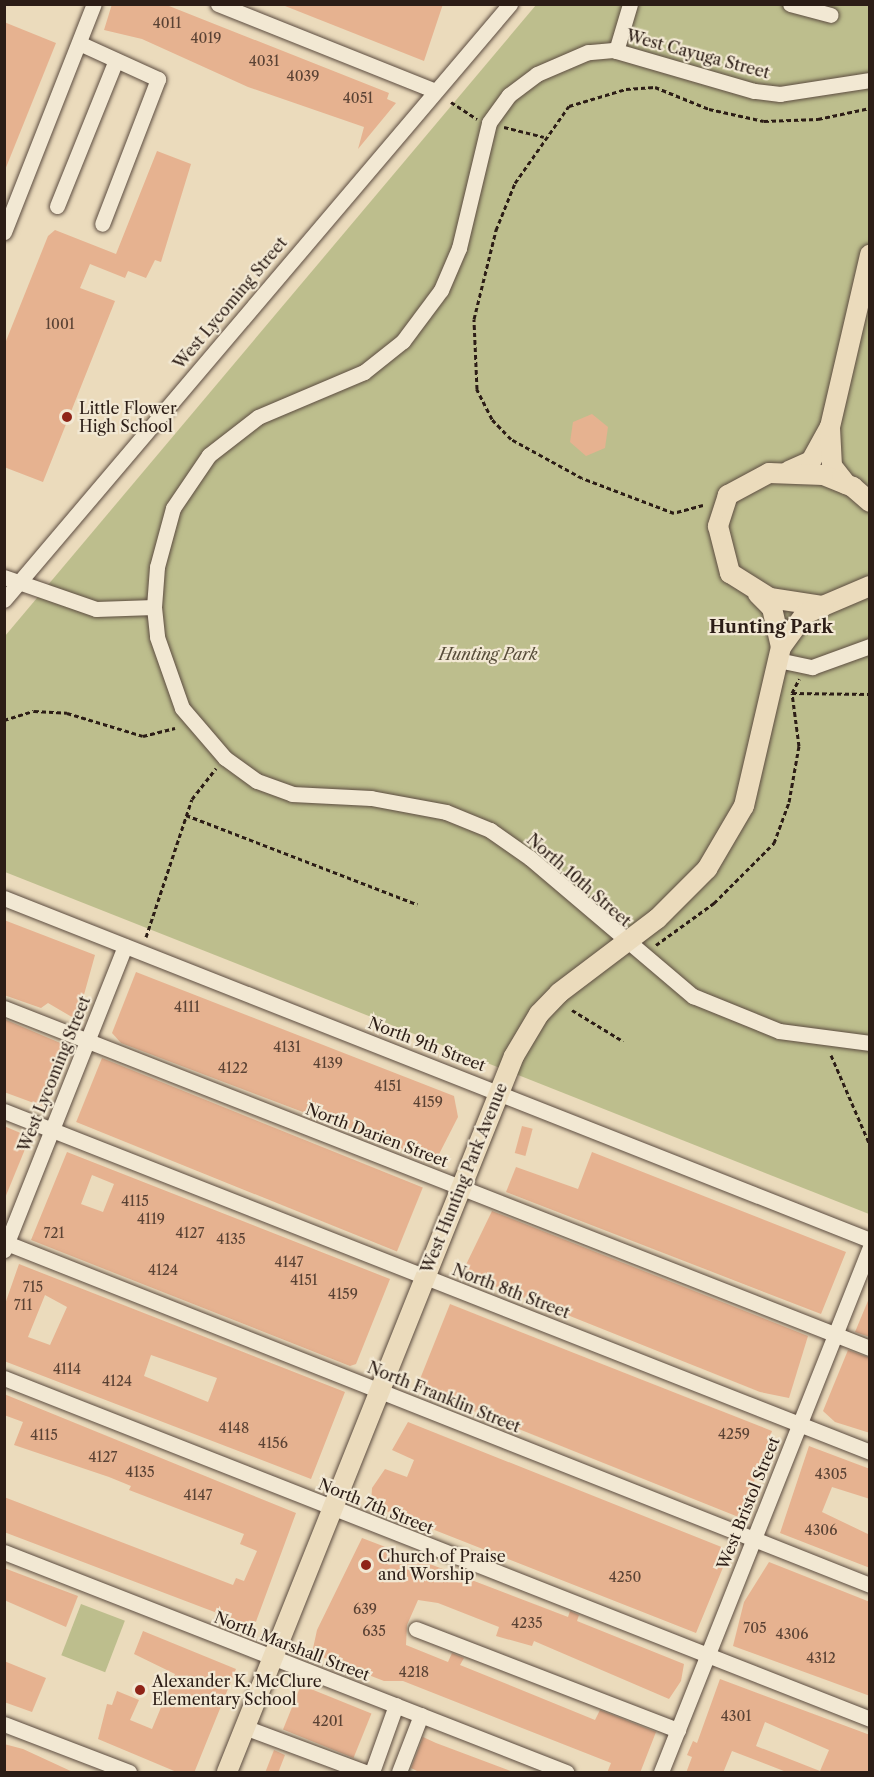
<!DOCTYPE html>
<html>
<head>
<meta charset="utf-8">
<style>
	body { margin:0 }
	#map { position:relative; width:874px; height:1777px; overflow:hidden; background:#ebdbbc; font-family:"Libre Caslon Text",serif }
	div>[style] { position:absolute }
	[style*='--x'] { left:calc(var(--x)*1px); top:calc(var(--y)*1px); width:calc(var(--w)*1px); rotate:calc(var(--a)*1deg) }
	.green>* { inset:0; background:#bdbe8d; transform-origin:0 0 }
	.building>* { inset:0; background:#e6b290; transform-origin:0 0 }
	.path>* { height:3px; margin-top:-1.5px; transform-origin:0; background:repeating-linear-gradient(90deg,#2c1d16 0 4.5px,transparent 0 7.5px) }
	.roads { filter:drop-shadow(0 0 2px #5c4c40) drop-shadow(0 0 2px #5c4c40) }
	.minor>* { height:15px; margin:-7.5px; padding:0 7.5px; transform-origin:7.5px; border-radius:7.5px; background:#f2e8d3 }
	.major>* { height:20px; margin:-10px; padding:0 10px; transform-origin:10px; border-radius:10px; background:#ebdbbc }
	.dots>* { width:16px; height:16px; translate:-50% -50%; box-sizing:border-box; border:3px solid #f2e8d3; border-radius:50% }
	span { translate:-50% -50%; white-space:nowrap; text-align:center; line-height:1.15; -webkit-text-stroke:4.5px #f2e8d3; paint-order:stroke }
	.number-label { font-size:14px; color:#5a4234 }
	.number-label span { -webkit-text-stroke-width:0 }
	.street-label { font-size:16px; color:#2c1d16 }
	.poi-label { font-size:16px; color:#2c1d16 }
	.left { translate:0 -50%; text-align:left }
	.park-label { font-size:16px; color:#584d3a; font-style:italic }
	.neighbourhood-label { font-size:18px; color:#2c1d16; font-weight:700 }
	.frame { position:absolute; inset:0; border:6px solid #2c1d16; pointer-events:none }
</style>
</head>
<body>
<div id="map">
	<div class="green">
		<i style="clip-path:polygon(536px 5px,869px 5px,869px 1214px,5px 872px,5px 636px)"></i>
		<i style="left:81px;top:1604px;width:47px;height:55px;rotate:21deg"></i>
	</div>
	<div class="building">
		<i style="clip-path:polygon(112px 4px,164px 4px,389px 93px,387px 99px,396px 103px,358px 149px,364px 127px,248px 87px,142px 39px,104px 30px)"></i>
		<i style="clip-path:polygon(280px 4px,443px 4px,424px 61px)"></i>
		<i style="clip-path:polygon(4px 22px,56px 43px,5px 170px,4px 170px)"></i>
		<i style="clip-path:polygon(157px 151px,191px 164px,161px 262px,155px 260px,146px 278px,128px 271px,125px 278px,90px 264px,80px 288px,115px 301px,43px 482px,4px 467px,4px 346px,48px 236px,55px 230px,116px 254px)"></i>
		<i style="clip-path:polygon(592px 414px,608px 427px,605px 448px,586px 456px,570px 442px,573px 422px)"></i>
		<i style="clip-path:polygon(4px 920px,95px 955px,77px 1020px,48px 1003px,41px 1008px,4px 995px)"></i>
		<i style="clip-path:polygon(136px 972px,454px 1096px,458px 1117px,435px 1162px,121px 1043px,112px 1033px)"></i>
		<i style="clip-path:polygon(4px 1019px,65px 1045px,42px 1106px,4px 1092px)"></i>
		<i style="left:102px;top:1058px;width:346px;height:69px;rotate:22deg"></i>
		<i style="clip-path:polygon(4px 1126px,30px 1137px,5px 1198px,4px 1198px)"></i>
		<i style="left:522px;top:1126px;width:11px;height:28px;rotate:15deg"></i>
		<i style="clip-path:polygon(evenodd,67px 1152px,390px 1279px,356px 1364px,350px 1366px,31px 1240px,67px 1152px,92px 1175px,114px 1184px,103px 1212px,81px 1204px,92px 1175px)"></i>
		<i style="clip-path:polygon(592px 1152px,846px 1252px,821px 1314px,506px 1192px,516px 1167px,578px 1189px)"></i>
		<i style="clip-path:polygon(492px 1211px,808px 1336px,789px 1398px,760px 1392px,462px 1273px)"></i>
		<i style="clip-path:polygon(evenodd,19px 1264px,345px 1392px,311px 1479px,4px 1361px,4px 1307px,19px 1264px,45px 1295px,67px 1307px,50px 1345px,28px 1337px,45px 1295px,19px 1264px,151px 1355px,217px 1378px,208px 1402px,144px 1376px,151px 1355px)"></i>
		<i style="clip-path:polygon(870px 1296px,870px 1337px,855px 1332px)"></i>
		<i style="clip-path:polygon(450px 1304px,772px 1431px,741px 1518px,421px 1390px,418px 1384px)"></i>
		<i style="clip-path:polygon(848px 1350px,870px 1358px,870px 1433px,835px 1422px,823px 1411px)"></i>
		<i style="clip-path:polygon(4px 1394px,296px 1513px,254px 1627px,4px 1532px,4px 1497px,233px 1585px,236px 1578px,244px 1581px,257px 1551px,240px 1544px,244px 1534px,129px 1490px,131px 1486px,109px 1477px,14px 1445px,23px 1422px,4px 1415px)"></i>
		<i style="clip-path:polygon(408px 1422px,724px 1548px,724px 1565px,696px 1633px,371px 1505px,372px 1488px,385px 1469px,407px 1477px,414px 1460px,392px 1450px)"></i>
		<i style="clip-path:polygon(809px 1446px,870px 1469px,870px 1499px,832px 1487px,822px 1512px,870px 1535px,870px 1568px,780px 1533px)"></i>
		<i style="clip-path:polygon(362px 1538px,568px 1617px,570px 1611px,579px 1615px,577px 1621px,684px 1664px,681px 1681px,669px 1699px,534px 1641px,532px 1646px,496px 1636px,499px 1627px,438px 1603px,418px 1600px,407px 1625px,406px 1645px,448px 1662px,452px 1653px,464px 1658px,460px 1665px,595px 1720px,600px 1710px,656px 1732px,640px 1773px,607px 1773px,611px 1763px,403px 1681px,384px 1681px,312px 1653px,317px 1630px)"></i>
		<i style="clip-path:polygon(769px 1562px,870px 1602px,870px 1696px,733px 1646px,744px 1602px)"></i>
		<i style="clip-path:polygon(4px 1568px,78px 1596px,66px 1627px,4px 1600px)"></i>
		<i style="clip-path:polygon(143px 1631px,236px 1669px,194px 1773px,179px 1773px,98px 1739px,107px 1704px,112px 1705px,117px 1691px,139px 1700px,130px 1720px,152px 1729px,175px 1674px,134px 1654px)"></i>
		<i style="clip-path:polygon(4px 1661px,46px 1678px,32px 1712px,4px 1702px)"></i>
		<i style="clip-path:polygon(evenodd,720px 1679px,870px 1735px,870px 1773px,789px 1773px,732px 1751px,723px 1773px,686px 1773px,692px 1757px,687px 1755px,693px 1741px,697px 1743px,720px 1679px,765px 1722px,829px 1750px,820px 1771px,756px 1746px,765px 1722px)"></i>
		<i style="left:301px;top:1685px;width:76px;height:48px;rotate:22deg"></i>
		<i style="clip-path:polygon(423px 1737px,436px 1743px,516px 1773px,421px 1773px,411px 1768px)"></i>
		<i style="clip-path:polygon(4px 1744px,23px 1749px,75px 1773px,4px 1773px)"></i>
		<i style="clip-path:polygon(274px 1750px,285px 1755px,278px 1773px,265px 1773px)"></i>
	</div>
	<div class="path">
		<i style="--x:451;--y:102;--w:31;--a:33"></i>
		<i style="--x:504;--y:127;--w:41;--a:14"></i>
		<i style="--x:703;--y:505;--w:30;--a:165"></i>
		<i style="--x:674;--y:513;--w:98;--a:-159.2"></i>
		<i style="--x:582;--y:478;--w:81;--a:-151.2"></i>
		<i style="--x:511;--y:439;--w:28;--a:-134"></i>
		<i style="--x:492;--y:419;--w:34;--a:-117"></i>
		<i style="--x:477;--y:389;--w:70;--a:-92.5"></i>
		<i style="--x:474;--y:319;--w:92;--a:-76.1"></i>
		<i style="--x:496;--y:230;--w:51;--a:-68"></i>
		<i style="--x:515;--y:183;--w:94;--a:-55"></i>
		<i style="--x:569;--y:106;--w:59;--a:-16.6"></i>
		<i style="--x:626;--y:89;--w:29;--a:-4"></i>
		<i style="--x:655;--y:87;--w:58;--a:22.2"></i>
		<i style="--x:709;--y:109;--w:56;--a:12.3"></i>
		<i style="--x:764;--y:121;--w:54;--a:-2.1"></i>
		<i style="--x:818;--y:119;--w:53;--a:-11.9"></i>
		<i style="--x:792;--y:693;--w:78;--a:0.7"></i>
		<i style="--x:4;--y:720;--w:31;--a:-17"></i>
		<i style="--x:34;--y:711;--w:33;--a:3"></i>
		<i style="--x:67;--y:713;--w:79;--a:16.8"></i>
		<i style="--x:143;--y:736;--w:33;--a:-14"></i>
		<i style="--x:186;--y:815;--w:248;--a:21.1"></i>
		<i style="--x:146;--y:937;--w:145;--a:-71.6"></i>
		<i style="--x:192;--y:799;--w:39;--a:-52"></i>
		<i style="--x:656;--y:945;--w:72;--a:-35.9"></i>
		<i style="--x:714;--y:903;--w:85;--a:-45"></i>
		<i style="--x:774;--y:843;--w:44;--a:-69.9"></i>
		<i style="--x:789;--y:802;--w:57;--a:-79.9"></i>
		<i style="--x:799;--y:746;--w:53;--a:-97.5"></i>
		<i style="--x:792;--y:693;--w:16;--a:-63"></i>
		<i style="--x:572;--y:1010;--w:60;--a:31.3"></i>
		<i style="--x:831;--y:1055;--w:98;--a:66.6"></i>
	</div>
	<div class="roads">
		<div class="minor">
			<i style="--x:218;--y:4;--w:232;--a:21.8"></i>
			<i style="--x:790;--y:4;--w:42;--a:15"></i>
			<i style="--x:79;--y:43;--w:87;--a:24.5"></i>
			<i style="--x:158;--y:79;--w:155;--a:111.1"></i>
			<i style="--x:616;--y:51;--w:49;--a:-73.4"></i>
			<i style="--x:870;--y:80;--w:91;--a:171.2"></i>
			<i style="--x:780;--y:94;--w:26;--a:-173"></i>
			<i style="--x:754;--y:91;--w:147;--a:-163.8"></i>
			<i style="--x:613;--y:50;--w:25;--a:175"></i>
			<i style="--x:588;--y:52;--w:56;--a:156.7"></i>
			<i style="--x:537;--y:74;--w:35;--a:143"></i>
			<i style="--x:509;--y:95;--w:34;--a:126"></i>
			<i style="--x:489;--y:123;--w:129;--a:103.5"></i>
			<i style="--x:459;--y:248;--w:46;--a:113.2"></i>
			<i style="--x:441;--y:290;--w:64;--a:126.7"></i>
			<i style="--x:403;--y:341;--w:50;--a:141.5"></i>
			<i style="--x:364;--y:372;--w:115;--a:157"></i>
			<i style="--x:258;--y:417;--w:62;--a:142.2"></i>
			<i style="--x:209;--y:455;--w:64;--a:124.2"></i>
			<i style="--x:173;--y:508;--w:61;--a:105.2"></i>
			<i style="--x:157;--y:567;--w:40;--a:94.3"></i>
			<i style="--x:154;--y:607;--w:30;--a:84"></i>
			<i style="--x:157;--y:637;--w:75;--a:70.6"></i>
			<i style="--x:182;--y:708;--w:66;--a:49.3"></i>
			<i style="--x:225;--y:758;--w:39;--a:36"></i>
			<i style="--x:257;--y:781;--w:37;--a:20"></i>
			<i style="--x:292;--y:794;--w:79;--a:2.9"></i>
			<i style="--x:371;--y:798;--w:76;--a:10.6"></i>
			<i style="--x:446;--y:812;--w:48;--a:22.2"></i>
			<i style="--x:490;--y:830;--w:49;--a:35"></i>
			<i style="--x:530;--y:858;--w:214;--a:40.3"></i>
			<i style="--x:693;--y:996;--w:93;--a:22.1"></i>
			<i style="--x:779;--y:1031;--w:92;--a:7.5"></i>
			<i style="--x:57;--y:206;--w:157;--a:-68"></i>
			<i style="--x:4;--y:232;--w:245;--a:-68.5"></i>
			<i style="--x:4;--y:577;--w:97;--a:19.2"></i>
			<i style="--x:96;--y:609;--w:58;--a:-2"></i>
			<i style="--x:4;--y:600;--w:782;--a:-49.67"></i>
			<i style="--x:778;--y:660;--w:35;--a:12"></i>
			<i style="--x:812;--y:667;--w:62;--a:-19.9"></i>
			<i style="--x:4;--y:898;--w:931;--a:21.55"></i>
			<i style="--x:4;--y:1008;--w:930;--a:21.44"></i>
			<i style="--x:4;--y:1111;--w:931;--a:21.49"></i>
			<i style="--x:4;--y:1242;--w:931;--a:21.61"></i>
			<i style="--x:4;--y:1250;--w:327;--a:-68.3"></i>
			<i style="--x:4;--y:1378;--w:931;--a:21.49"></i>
			<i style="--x:4;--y:1552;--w:604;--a:21.38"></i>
			<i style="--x:416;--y:1629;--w:281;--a:21.1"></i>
			<i style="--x:4;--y:1724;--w:134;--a:21"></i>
			<i style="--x:244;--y:1727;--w:129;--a:20.4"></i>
			<i style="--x:372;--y:1772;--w:71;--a:-70.3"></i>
			<i style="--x:399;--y:1772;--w:61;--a:-68.9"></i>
			<i style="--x:661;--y:1772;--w:565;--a:-68.29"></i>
		</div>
		<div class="major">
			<i style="--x:789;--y:471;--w:24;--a:-24"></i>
			<i style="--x:811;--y:461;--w:39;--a:-61"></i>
			<i style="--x:846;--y:484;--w:23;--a:-128"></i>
			<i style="--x:832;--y:466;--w:39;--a:-93"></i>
			<i style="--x:830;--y:427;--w:177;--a:-76.9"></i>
			<i style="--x:870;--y:502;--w:23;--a:-139"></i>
			<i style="--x:853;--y:487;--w:32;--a:-158"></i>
			<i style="--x:823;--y:475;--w:54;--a:-177.9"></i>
			<i style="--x:769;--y:473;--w:47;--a:151.8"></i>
			<i style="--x:728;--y:495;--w:33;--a:108"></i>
			<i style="--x:718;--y:526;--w:49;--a:75.7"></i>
			<i style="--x:730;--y:573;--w:47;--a:32"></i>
			<i style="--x:770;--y:598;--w:54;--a:8.6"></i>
			<i style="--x:823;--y:606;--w:51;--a:-23.1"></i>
			<i style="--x:758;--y:594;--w:20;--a:45"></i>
			<i style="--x:772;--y:608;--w:40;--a:77"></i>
			<i style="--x:227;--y:1772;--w:771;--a:-68.16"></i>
			<i style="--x:514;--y:1056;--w:49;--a:-59.2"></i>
			<i style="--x:539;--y:1014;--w:29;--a:-46"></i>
			<i style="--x:559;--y:993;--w:123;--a:-37.1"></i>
			<i style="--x:657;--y:919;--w:71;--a:-45"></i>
			<i style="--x:707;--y:869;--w:73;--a:-59.6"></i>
			<i style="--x:744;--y:806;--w:163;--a:-76.9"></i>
			<i style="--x:781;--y:647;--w:41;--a:-54"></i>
			<i style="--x:805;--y:614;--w:20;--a:-24"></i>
		</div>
	</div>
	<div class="dots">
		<i style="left:67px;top:417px;background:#8f2418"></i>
		<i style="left:366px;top:1565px;background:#8f2418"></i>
		<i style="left:140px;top:1690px;background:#8f2418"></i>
	</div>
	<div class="number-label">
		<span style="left:167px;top:23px">4011</span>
		<span style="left:206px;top:38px">4019</span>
		<span style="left:264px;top:61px">4031</span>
		<span style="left:303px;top:76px">4039</span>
		<span style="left:358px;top:98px">4051</span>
		<span style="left:60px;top:324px">1001</span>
		<span style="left:187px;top:1007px">4111</span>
		<span style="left:287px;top:1047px">4131</span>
		<span style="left:328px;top:1063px">4139</span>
		<span style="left:233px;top:1068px">4122</span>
		<span style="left:388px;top:1086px">4151</span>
		<span style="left:428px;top:1102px">4159</span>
		<span style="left:135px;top:1201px">4115</span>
		<span style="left:151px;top:1219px">4119</span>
		<span style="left:54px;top:1233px">721</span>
		<span style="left:190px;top:1233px">4127</span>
		<span style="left:231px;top:1239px">4135</span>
		<span style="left:289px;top:1262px">4147</span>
		<span style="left:163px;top:1270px">4124</span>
		<span style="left:304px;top:1280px">4151</span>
		<span style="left:33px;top:1287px">715</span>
		<span style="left:343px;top:1294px">4159</span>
		<span style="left:23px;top:1305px">711</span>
		<span style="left:67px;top:1369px">4114</span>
		<span style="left:117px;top:1381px">4124</span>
		<span style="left:234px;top:1428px">4148</span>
		<span style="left:734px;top:1434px">4259</span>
		<span style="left:44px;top:1435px">4115</span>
		<span style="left:273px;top:1443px">4156</span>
		<span style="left:103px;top:1457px">4127</span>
		<span style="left:140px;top:1472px">4135</span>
		<span style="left:831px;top:1474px">4305</span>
		<span style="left:198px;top:1495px">4147</span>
		<span style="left:821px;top:1530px">4306</span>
		<span style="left:625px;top:1577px">4250</span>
		<span style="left:365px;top:1609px">639</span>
		<span style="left:527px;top:1623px">4235</span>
		<span style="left:755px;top:1628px">705</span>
		<span style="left:374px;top:1631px">635</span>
		<span style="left:792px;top:1634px">4306</span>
		<span style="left:821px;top:1658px">4312</span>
		<span style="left:414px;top:1672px">4218</span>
		<span style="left:736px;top:1716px">4301</span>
		<span style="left:328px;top:1721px">4201</span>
	</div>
	<div class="street-label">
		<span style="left:698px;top:54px;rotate:15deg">West Cayuga Street</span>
		<span style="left:230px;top:303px;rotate:-50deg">West Lycoming Street</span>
		<span style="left:579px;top:880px;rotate:41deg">North 10th Street</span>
		<span style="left:427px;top:1044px;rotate:21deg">North 9th Street</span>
		<span style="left:54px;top:1074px;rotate:-68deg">West Lycoming Street</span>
		<span style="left:377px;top:1135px;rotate:21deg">North Darien Street</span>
		<span style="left:464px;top:1178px;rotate:-68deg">West Hunting Park Avenue</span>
		<span style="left:511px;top:1291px;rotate:21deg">North 8th Street</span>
		<span style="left:444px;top:1397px;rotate:22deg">North Franklin Street</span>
		<span style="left:748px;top:1503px;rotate:-68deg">West Bristol Street</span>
		<span style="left:376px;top:1506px;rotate:22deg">North 7th Street</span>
		<span style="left:292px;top:1646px;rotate:21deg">North Marshall Street</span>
	</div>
	<div class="poi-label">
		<span class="left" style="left:79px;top:417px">Little Flower<br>High School</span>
		<span class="left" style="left:378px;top:1565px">Church of Praise<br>and Worship</span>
		<span class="left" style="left:152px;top:1690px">Alexander K. McClure<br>Elementary School</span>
	</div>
	<div class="park-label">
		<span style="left:488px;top:654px">Hunting Park</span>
	</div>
	<div class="neighbourhood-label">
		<span style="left:771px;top:627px">Hunting Park</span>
	</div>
	<div class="frame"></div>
</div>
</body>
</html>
